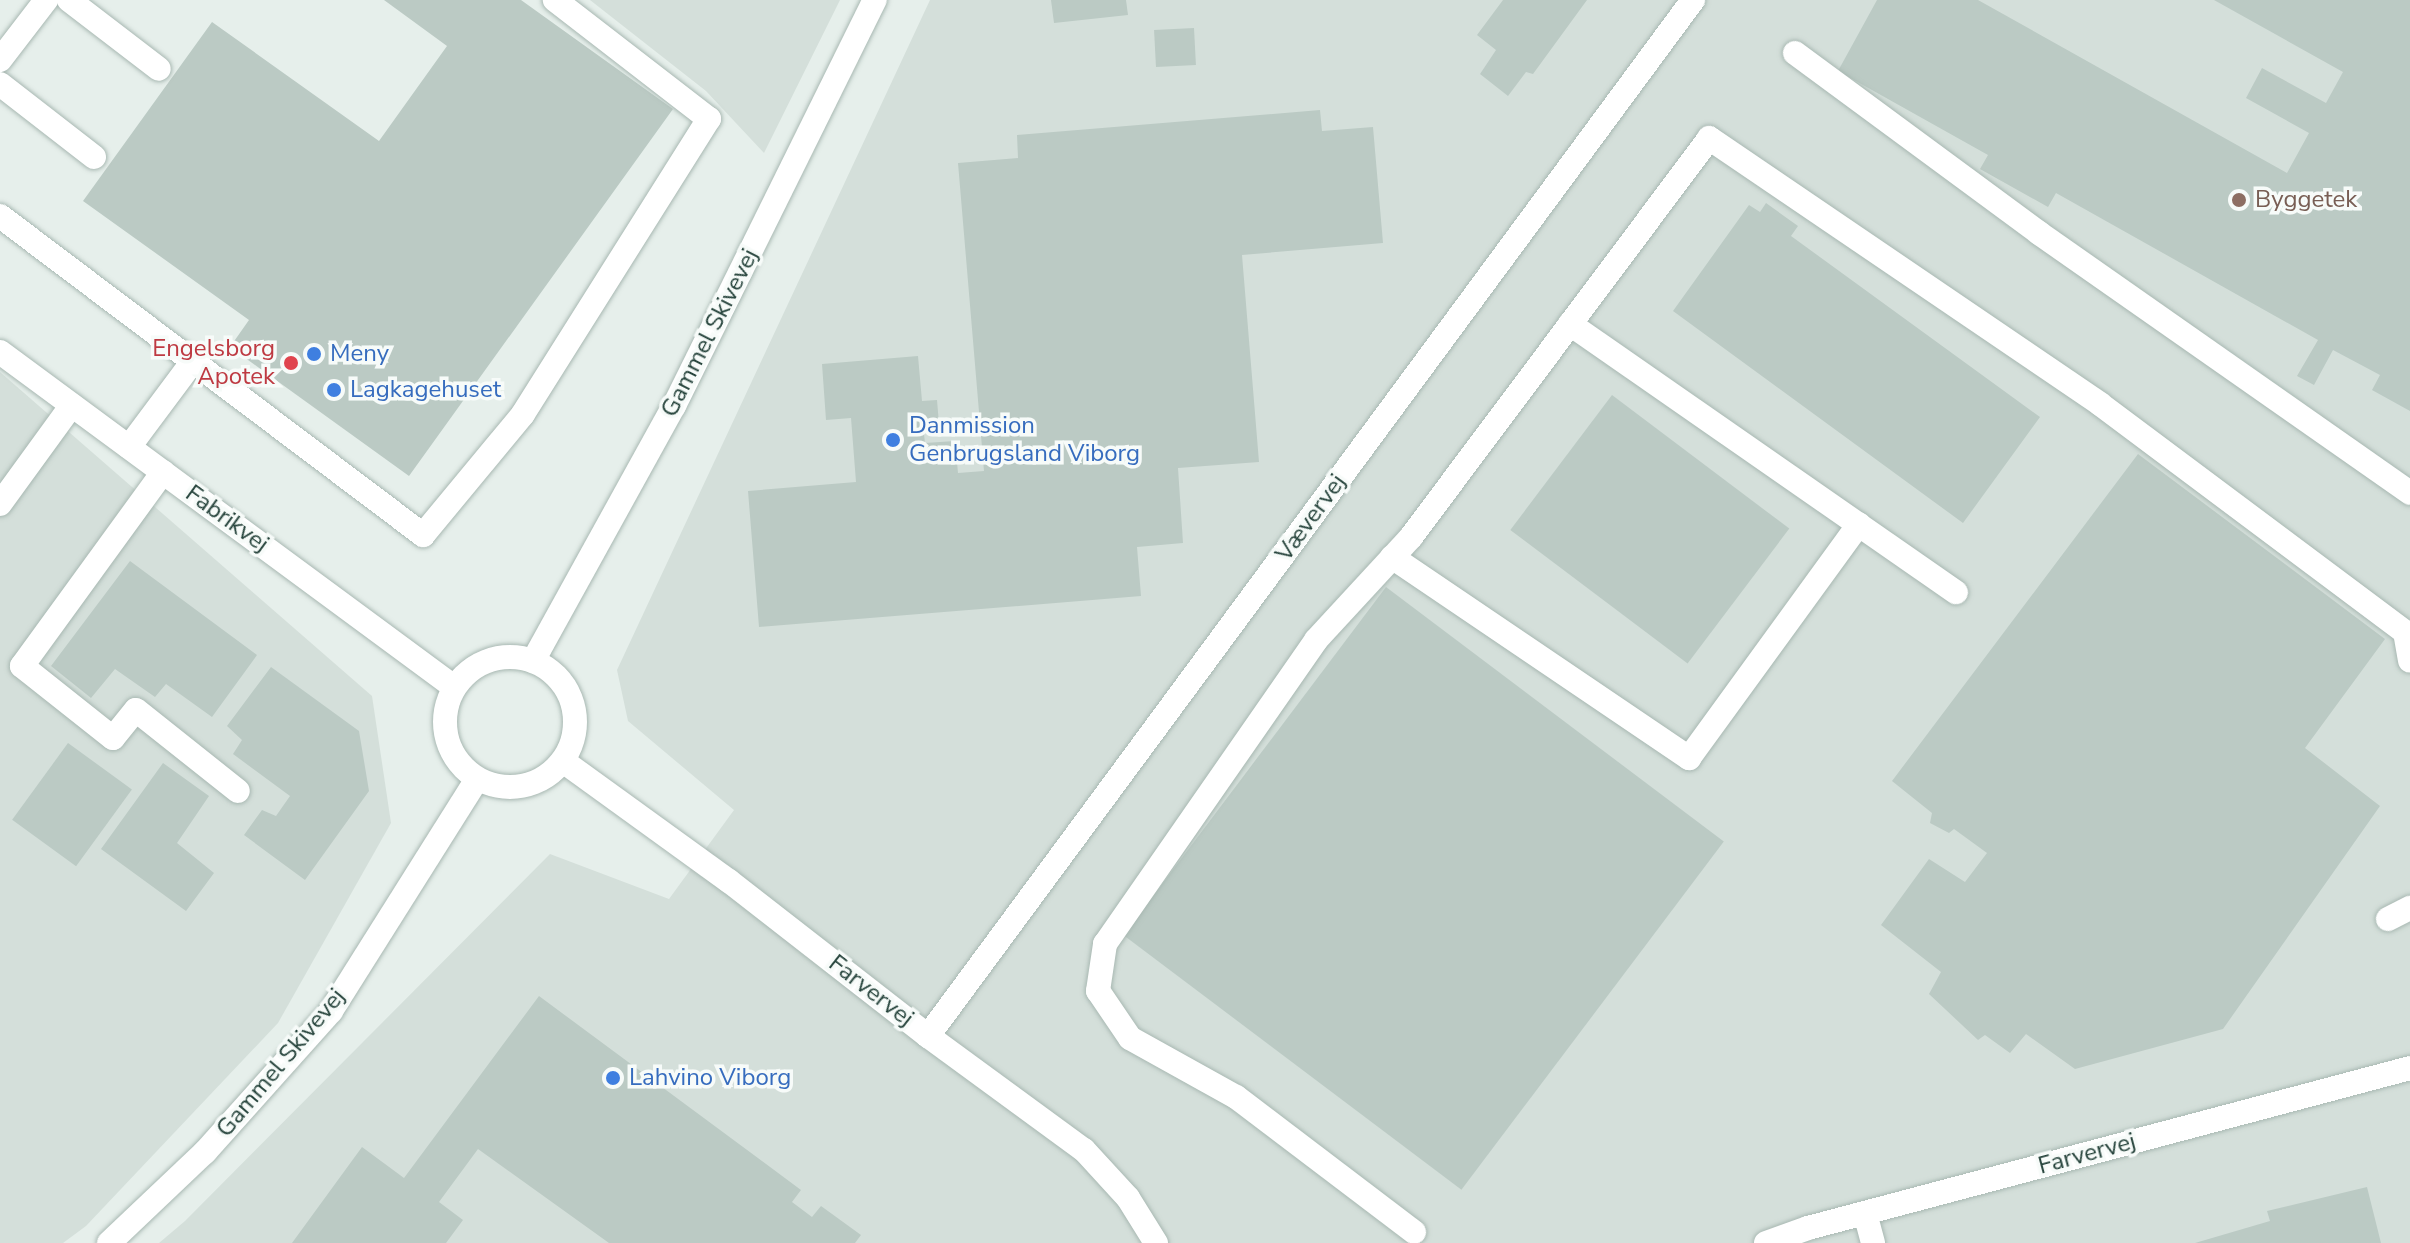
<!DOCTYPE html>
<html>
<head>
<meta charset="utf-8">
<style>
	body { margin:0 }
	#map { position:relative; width:2410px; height:1243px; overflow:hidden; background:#e6efeb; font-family:"Nunito Sans",sans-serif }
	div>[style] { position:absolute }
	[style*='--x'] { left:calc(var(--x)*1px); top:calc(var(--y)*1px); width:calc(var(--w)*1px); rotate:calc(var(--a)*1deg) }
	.built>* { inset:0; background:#d4dfda }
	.building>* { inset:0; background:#bbcac4; transform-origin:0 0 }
	.roads { filter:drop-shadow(0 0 2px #a8b8b2) drop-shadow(0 0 2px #a8b8b2) }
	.minor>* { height:24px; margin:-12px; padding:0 12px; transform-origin:12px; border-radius:12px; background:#fff }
	.minor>.ring { margin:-12px; padding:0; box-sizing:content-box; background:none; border:24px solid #fff; border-radius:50% }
	.dots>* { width:22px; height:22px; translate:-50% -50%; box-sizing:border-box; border:4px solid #f7fbf9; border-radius:50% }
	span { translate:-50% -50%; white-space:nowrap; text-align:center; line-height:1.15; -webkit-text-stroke:7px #f7fbf9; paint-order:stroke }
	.education-label { font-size:24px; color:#785e54 }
	.left { translate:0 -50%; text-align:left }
	.street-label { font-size:24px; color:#24423a }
	.health-label { font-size:24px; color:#be3a42 }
	.right { translate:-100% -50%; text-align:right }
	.shop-label { font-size:24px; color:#366cbe }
</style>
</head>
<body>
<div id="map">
	<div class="built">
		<i style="clip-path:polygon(590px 0,840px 0,764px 153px,706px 91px)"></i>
		<i style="clip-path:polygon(930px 0,2410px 0,2410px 1243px,159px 1243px,185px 1221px,550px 854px,669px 899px,734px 810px,628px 721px,617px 670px)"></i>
		<i style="clip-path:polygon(0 372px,372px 696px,391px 823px,278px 1023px,86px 1226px,63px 1243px,0 1243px)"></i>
	</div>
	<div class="building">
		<i style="clip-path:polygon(384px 0,521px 0,673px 109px,409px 476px,230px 347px,249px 320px,83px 201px,212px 22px,379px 141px,447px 46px)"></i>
		<i style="clip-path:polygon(1051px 0,1126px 0,1128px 15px,1054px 23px)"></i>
		<i style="clip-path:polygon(1503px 0,1587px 0,1533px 74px,1526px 72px,1508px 96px,1480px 74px,1496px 50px,1477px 35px)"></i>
		<i style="clip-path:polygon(1877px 0,1978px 0,2287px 173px,2309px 133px,2246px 98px,2262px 68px,2326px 103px,2343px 72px,2214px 0,2410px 0,2410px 411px,2372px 390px,2380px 375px,2333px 350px,2314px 385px,2297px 376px,2318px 340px,2056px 193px,2048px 207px,1980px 169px,1988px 155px,1838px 71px)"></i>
		<i style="left:1194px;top:28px;width:37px;height:40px;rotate:87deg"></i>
		<i style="clip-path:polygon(1320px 110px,1322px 131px,1373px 127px,1383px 243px,1242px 255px,1259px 462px,1178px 468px,1183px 543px,1137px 547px,1141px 596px,759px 627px,748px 491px,856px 482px,851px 418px,826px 420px,822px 364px,918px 356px,922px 401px,937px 400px,939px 424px,923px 426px,925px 443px,955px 441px,958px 473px,984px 471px,958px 163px,1018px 158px,1017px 135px)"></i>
		<i style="clip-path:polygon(1766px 203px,1798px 226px,1791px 236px,2040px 417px,1963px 523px,1673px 311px,1749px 205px,1760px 212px)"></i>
		<i style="left:1612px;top:395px;width:222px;height:169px;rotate:37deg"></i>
		<i style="clip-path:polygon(2138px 454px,2385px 639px,2305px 748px,2380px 806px,2223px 1029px,2075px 1069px,2026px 1034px,2010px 1053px,1985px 1035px,1978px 1040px,1929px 994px,1941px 972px,1881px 925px,1929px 859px,1965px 882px,1987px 853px,1954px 829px,1949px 833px,1930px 823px,1932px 813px,1892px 781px)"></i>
		<i style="clip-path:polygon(130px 561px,257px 655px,212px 717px,166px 684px,155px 697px,115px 669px,91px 698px,51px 666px)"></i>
		<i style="left:1386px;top:587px;width:423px;height:436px;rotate:37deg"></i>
		<i style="clip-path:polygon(271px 667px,359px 731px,369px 791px,305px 880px,244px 835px,262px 810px,276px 816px,290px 796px,233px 754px,242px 740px,227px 726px)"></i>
		<i style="left:68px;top:743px;width:79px;height:95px;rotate:36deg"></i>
		<i style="clip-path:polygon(163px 763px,209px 796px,177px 843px,214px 873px,186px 911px,101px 849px)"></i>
		<i style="clip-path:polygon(539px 996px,801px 1190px,792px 1202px,812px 1217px,821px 1206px,861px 1235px,855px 1243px,609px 1243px,478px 1149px,439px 1202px,463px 1220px,446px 1243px,292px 1243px,362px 1147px,404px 1178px)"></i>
		<i style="clip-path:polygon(2367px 1187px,2381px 1243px,2195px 1243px,2270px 1221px,2267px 1211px)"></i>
	</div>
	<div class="roads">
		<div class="minor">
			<i style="--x:69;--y:0;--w:113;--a:37.5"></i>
			<i style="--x:1795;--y:53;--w:303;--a:36.4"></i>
			<i style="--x:2039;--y:233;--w:453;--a:35"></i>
			<i style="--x:0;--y:60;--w:76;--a:-52.5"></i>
			<i style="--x:0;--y:84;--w:119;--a:37.8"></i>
			<i style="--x:0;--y:216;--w:530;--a:37.02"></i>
			<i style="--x:423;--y:535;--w:157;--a:-50.4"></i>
			<i style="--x:523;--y:414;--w:349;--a:-57.8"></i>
			<i style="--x:709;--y:119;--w:195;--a:-142.3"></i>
			<i style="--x:1570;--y:324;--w:470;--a:34.8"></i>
			<i style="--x:0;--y:352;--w:564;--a:36.42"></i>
			<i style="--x:129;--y:447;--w:107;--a:-53.3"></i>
			<i style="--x:163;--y:472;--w:240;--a:126"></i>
			<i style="--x:22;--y:666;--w:116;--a:38.4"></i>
			<i style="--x:113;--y:738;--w:36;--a:-51"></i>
			<i style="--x:136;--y:710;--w:130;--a:38.5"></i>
			<i style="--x:0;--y:504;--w:122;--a:-54"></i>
			<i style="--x:1392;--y:557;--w:359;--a:34.1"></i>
			<i style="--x:1689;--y:758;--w:289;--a:-54"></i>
			<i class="ring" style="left:445px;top:657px;width:106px;height:106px"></i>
			<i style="--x:533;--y:661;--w:291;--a:-61.1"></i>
			<i style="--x:674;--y:406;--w:453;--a:-63.7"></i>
			<i style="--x:563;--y:761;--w:205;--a:35.9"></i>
			<i style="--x:729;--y:881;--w:252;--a:37.9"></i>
			<i style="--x:928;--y:1036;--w:193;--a:36.2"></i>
			<i style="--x:1084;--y:1150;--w:65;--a:47.5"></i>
			<i style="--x:1128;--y:1198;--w:53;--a:58.1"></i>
			<i style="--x:2388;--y:919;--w:25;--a:-27"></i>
			<i style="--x:928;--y:1036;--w:1288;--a:-53.56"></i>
			<i style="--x:1865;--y:1213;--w:31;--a:75"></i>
			<i style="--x:1414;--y:1232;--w:223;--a:-142.8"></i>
			<i style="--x:1236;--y:1097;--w:121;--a:-150.9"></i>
			<i style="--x:1130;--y:1038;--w:57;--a:-124.2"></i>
			<i style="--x:1098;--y:991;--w:48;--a:-81.5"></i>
			<i style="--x:1105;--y:944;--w:370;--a:-55.2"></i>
			<i style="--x:1316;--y:640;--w:140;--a:-47.3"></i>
			<i style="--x:1411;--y:537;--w:498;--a:-53.2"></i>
			<i style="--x:1709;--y:138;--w:473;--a:34.2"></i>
			<i style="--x:2100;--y:404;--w:381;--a:36.8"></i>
			<i style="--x:2405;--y:632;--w:29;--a:80"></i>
			<i style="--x:109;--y:1243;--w:132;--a:-43.5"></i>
			<i style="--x:205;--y:1152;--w:189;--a:-48.2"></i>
			<i style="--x:331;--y:1011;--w:274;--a:-57.8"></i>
			<i style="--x:1766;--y:1243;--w:45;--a:-19.7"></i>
			<i style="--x:1808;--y:1228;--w:623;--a:-14.88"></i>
		</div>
	</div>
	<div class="dots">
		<i style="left:2239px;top:200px;background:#8d6e63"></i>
		<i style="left:314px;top:354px;background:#3f7fe0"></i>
		<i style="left:291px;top:363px;background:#e0444e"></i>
		<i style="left:334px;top:390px;background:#3f7fe0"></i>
		<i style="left:893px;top:440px;background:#3f7fe0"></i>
		<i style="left:613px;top:1078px;background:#3f7fe0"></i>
	</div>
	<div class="education-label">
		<span class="left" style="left:2255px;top:200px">Byggetek</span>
	</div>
	<div class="street-label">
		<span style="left:710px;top:333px;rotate:-63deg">Gammel Skivevej</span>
		<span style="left:1311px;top:518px;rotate:-54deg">Vævervej</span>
		<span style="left:227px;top:519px;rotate:36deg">Fabrikvej</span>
		<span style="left:871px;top:991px;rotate:38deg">Farvervej</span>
		<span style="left:281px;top:1063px;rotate:-50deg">Gammel Skivevej</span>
		<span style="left:2087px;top:1154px;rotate:-15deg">Farvervej</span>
	</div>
	<div class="health-label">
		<span class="right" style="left:275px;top:363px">Engelsborg<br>Apotek</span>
	</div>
	<div class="shop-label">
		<span class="left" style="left:330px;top:354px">Meny</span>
		<span class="left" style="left:350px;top:390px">Lagkagehuset</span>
		<span class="left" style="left:909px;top:440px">Danmission<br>Genbrugsland Viborg</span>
		<span class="left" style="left:629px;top:1078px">Lahvino Viborg</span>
	</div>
</div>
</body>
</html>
